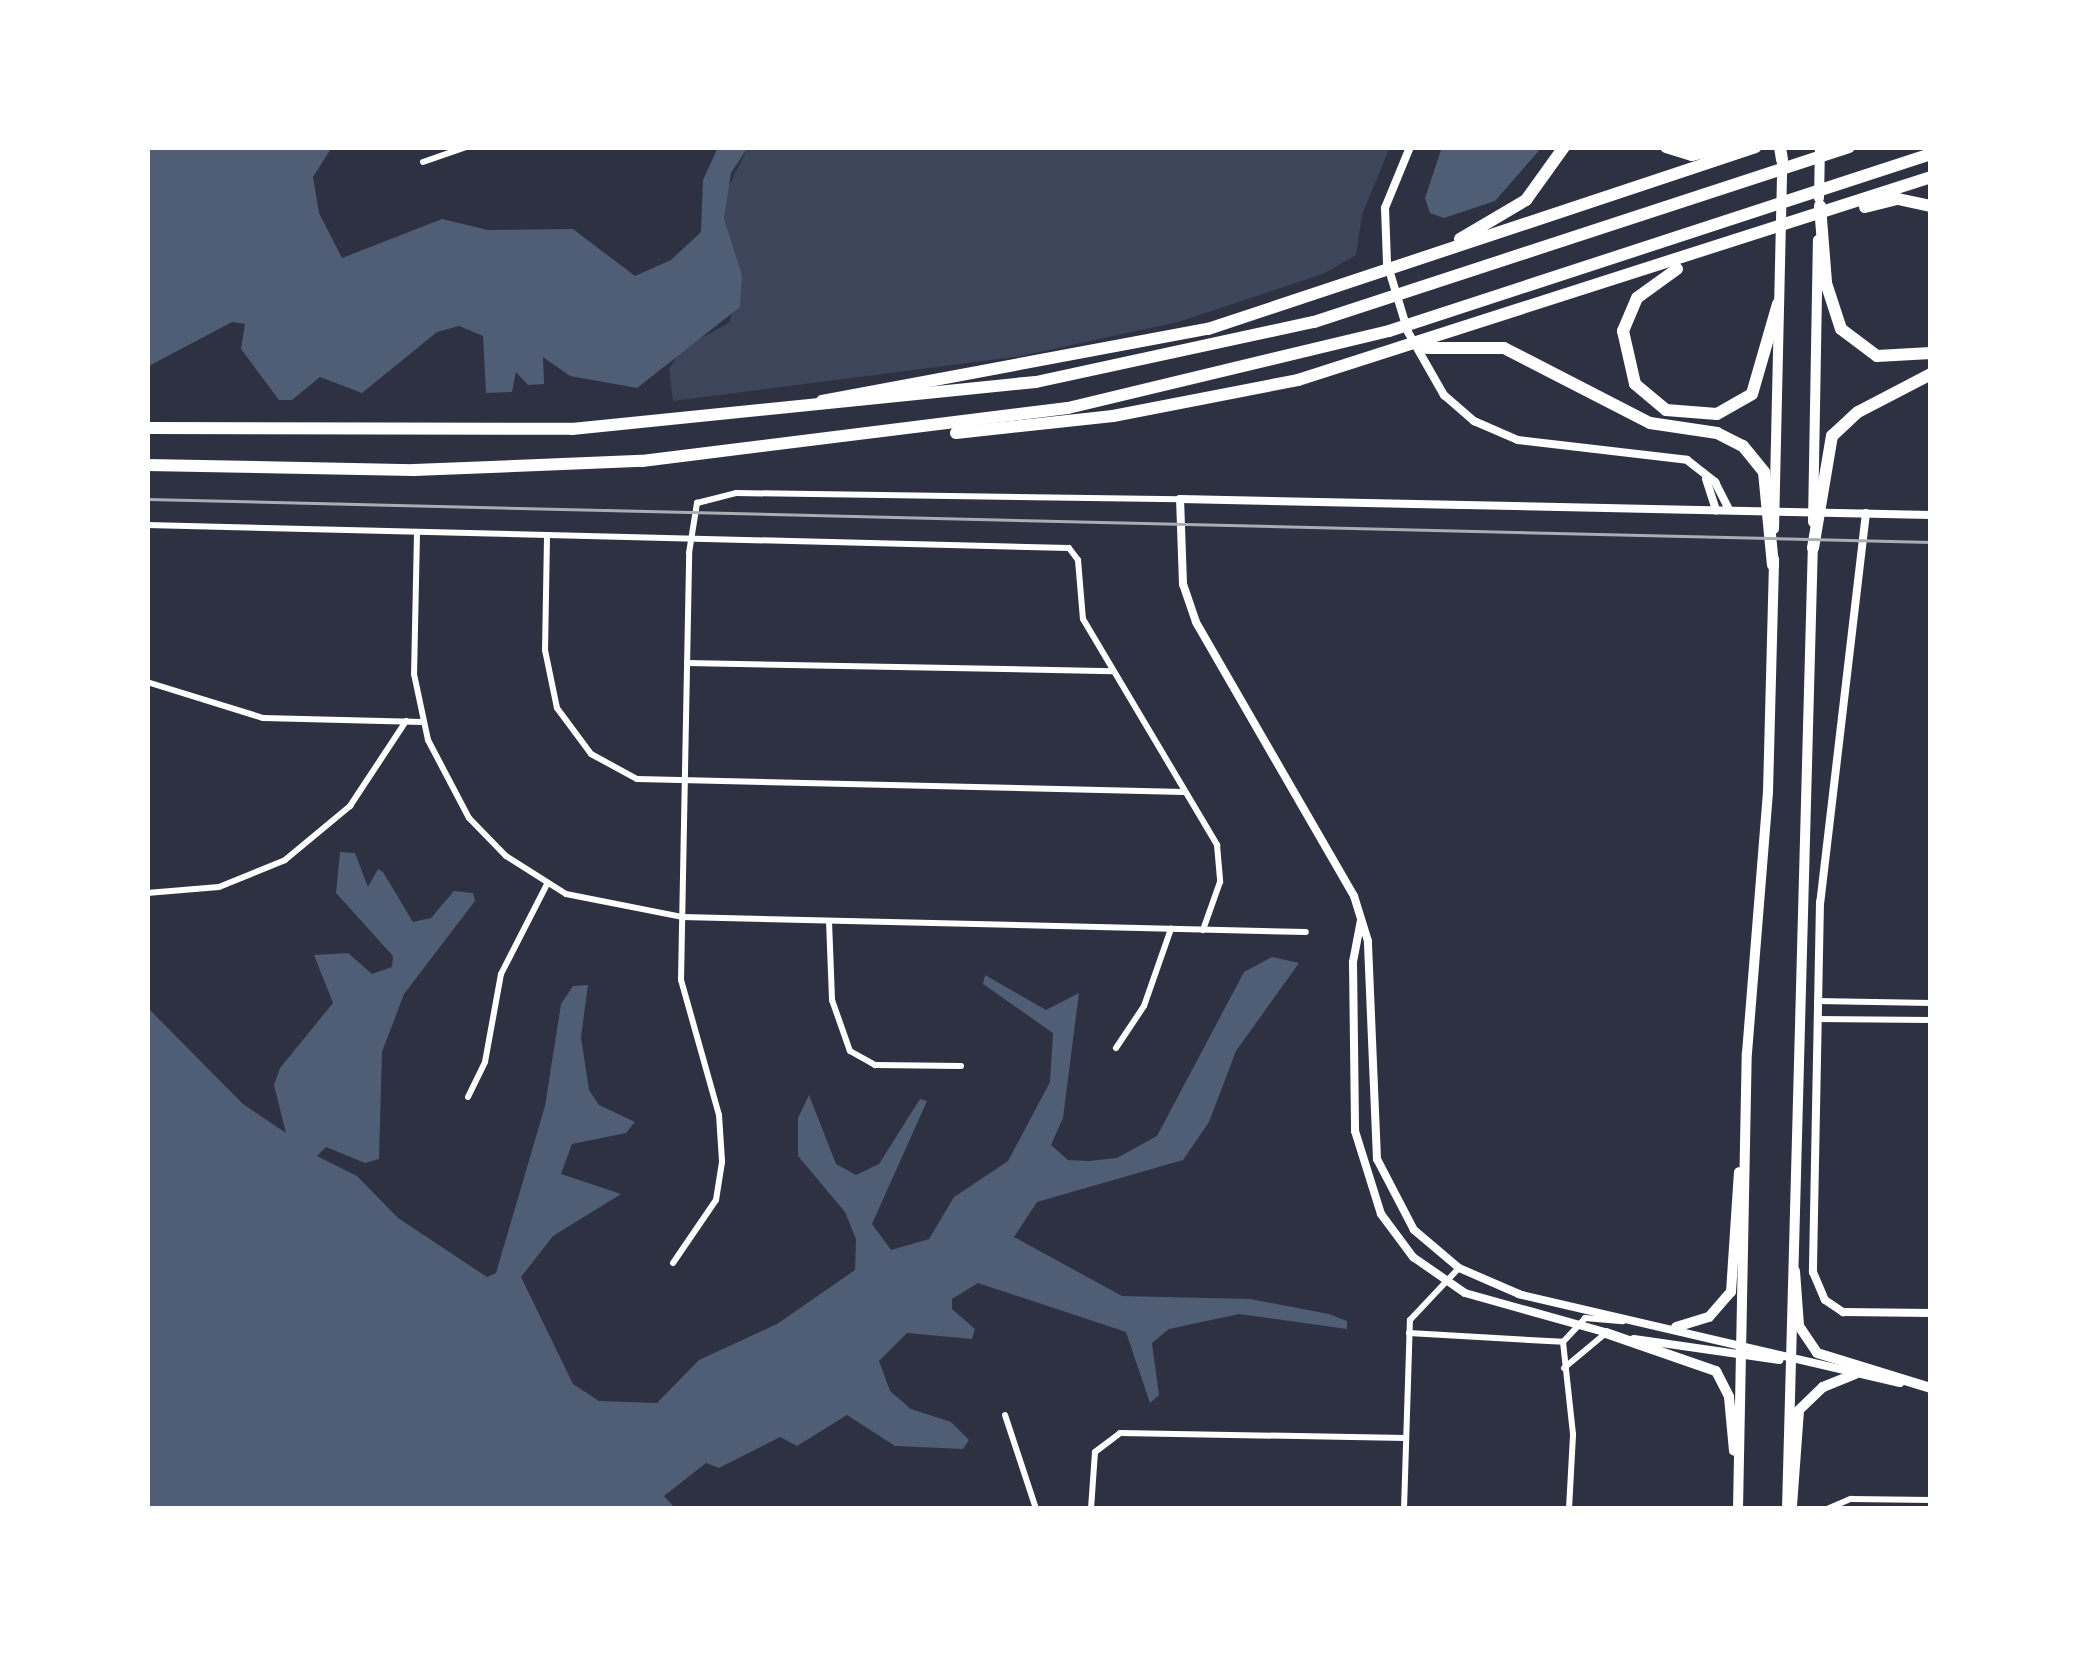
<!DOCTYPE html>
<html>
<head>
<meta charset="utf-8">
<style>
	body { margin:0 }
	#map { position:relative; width:2078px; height:1656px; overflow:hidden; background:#2d3142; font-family:Figtree,sans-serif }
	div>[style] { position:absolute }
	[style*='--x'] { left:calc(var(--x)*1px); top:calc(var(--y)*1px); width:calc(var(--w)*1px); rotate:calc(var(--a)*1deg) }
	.green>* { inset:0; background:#3c4559 }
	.water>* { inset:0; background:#4f5d75 }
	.minor>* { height:6px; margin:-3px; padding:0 3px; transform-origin:3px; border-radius:3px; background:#fff }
	.tertiary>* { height:8px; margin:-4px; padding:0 4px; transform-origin:4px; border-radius:4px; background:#fff }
	.primary>* { height:10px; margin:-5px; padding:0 5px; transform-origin:5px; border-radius:5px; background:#fff }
	.motorway>* { height:12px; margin:-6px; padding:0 6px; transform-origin:6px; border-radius:6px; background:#fff }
	.tram>* { height:3px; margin:-1.5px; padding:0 1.5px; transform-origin:1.5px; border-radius:1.5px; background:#abadb3 }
	span { translate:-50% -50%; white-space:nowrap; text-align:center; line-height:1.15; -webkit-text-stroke:9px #fff; paint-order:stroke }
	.frame { position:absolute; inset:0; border:150px solid #fff; pointer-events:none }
</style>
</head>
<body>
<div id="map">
	<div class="green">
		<i style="clip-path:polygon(748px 147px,1390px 147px,1362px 215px,1356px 255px,1323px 274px,1178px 322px,1021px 356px,673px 401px,669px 369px,681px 349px,729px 323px,742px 275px,724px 218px,726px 192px)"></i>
	</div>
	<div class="water">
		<i style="clip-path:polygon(147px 147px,332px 147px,313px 177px,319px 213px,342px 258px,442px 219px,488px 230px,573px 229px,635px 276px,671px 260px,701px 232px,703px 180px,718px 147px,748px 147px,731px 173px,724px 218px,742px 275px,740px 307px,637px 388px,570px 376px,543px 357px,544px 384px,528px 385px,516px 372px,512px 392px,486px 393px,483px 336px,459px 326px,437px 332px,362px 393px,320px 377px,292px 400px,279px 400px,241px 349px,245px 324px,232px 322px,147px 367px)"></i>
		<i style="clip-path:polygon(1442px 147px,1542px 147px,1495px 201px,1444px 218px,1430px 213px,1425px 198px)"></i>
		<i style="clip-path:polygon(340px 852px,355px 853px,368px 887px,378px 869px,383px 872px,413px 922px,431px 918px,454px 891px,473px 893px,475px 901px,404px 994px,382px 1052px,379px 1159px,365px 1163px,326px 1147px,317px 1156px,357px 1176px,398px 1218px,487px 1277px,496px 1273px,545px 1106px,561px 1004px,573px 986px,588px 985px,581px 1037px,589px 1090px,599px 1105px,635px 1122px,626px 1133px,572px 1144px,561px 1174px,621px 1194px,553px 1236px,521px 1277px,573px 1384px,599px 1401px,657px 1403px,699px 1360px,777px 1324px,855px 1270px,856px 1239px,845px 1212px,798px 1156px,798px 1118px,809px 1095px,836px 1164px,856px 1175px,879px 1164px,920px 1099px,927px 1101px,872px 1224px,891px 1250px,929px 1239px,954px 1197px,1008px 1161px,1050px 1082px,1053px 1033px,983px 984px,985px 975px,1046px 1010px,1079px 993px,1063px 1118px,1051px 1145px,1068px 1160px,1089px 1161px,1117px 1158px,1157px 1136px,1244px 972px,1272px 957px,1299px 963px,1236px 1051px,1209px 1122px,1183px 1160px,1037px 1202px,1014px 1237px,1122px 1296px,1250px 1299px,1329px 1314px,1347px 1321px,1347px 1329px,1239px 1314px,1169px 1329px,1152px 1343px,1159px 1395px,1150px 1403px,1126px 1332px,978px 1283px,952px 1299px,952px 1309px,975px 1329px,972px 1339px,907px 1333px,879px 1361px,890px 1391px,911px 1409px,951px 1422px,969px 1440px,963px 1449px,895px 1446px,847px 1415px,797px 1446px,780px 1437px,719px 1468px,706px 1463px,664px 1496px,676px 1509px,147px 1509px,147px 1007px,243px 1104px,286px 1133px,274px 1085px,280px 1068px,333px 1003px,314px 955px,348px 953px,372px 974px,392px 967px,393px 956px,336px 893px)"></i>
	</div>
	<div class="minor">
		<i style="--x:423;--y:162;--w:46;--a:-19.2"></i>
		<i style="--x:147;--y:525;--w:922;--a:1.43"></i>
		<i style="--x:1069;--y:548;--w:15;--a:53"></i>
		<i style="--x:1078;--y:560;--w:59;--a:85.2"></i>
		<i style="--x:1083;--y:619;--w:263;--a:59.3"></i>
		<i style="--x:1217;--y:845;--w:37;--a:85"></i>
		<i style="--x:1220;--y:882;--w:51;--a:109.5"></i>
		<i style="--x:417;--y:533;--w:141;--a:91.2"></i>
		<i style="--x:414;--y:674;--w:67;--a:78"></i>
		<i style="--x:428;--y:740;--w:88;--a:62.3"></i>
		<i style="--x:469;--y:818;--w:53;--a:45.8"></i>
		<i style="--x:506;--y:856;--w:71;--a:32.3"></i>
		<i style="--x:566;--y:894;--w:118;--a:11.2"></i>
		<i style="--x:682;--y:917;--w:624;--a:1.38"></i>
		<i style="--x:547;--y:537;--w:113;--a:91"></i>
		<i style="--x:545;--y:650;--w:59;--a:78.3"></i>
		<i style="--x:557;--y:708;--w:57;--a:53.5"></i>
		<i style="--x:591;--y:754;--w:52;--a:28.5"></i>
		<i style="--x:637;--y:779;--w:547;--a:1.36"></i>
		<i style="--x:687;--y:663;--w:426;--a:1.1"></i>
		<i style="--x:147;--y:682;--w:121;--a:17.2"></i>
		<i style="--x:263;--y:718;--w:159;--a:1.4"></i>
		<i style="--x:147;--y:893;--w:72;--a:-4.8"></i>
		<i style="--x:219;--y:887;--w:71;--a:-22.2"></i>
		<i style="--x:285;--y:860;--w:85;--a:-39.7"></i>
		<i style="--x:350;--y:806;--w:102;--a:-56.6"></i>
		<i style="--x:829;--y:921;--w:79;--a:87.8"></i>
		<i style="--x:832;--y:1000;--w:54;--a:70.6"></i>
		<i style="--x:850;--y:1051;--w:29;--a:29"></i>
		<i style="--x:875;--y:1065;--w:86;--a:0.7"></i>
		<i style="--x:1817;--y:1001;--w:114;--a:1"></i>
		<i style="--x:1817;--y:1019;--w:114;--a:0.5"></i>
		<i style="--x:1116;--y:1048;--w:50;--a:-56.3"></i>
		<i style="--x:1144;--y:1006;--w:82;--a:-70.7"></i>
		<i style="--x:468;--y:1097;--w:39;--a:-64"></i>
		<i style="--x:485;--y:1062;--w:89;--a:-79.7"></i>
		<i style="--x:501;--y:974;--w:101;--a:-62.9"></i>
		<i style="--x:673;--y:1263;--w:76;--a:-55.7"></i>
		<i style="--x:716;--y:1200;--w:39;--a:-81"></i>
		<i style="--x:722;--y:1161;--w:46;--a:-93.7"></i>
		<i style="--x:719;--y:1115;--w:140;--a:-105.7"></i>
		<i style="--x:681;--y:980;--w:427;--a:-88.9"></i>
		<i style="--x:689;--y:553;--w:51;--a:-80.9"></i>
		<i style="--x:697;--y:503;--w:40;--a:-14.4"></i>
		<i style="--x:736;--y:493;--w:444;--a:0.8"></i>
		<i style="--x:1409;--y:1333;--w:154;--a:3.3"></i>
		<i style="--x:1564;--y:1368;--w:55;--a:-39.8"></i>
		<i style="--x:1005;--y:1415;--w:99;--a:71.7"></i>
		<i style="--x:1091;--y:1509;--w:57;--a:-86"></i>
		<i style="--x:1095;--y:1452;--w:31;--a:-37"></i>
		<i style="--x:1120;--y:1433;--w:286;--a:1"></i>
		<i style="--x:1404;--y:1509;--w:189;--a:-88.2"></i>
		<i style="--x:1410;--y:1320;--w:70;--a:-46.7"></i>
		<i style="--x:1569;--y:1509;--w:75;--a:-86.9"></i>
		<i style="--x:1573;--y:1434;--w:93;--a:-96.2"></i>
		<i style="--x:1563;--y:1342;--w:33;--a:-47"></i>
		<i style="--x:1585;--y:1318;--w:38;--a:5"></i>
		<i style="--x:1827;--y:1509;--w:26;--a:-23"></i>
		<i style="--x:1851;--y:1499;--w:80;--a:0.7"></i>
	</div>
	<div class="tertiary">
		<i style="--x:1410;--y:147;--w:66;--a:112.3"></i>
		<i style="--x:1385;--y:208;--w:55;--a:87.9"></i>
		<i style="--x:1387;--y:263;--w:72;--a:73.1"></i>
		<i style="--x:1408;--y:332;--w:73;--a:60.3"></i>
		<i style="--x:1444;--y:395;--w:40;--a:41"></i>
		<i style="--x:1474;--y:421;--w:48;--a:23.4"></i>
		<i style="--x:1518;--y:440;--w:170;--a:6.7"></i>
		<i style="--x:1687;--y:460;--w:36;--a:38"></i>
		<i style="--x:1715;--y:482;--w:31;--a:63"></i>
		<i style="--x:1706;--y:479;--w:33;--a:72"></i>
		<i style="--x:1866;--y:513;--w:392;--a:96.7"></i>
		<i style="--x:1820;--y:902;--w:370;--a:91.1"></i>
		<i style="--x:1813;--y:1272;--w:30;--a:67"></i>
		<i style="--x:1825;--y:1300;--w:22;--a:34"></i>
		<i style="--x:1843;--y:1312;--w:88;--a:0.7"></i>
		<i style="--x:1361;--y:920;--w:43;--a:100.8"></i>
		<i style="--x:1353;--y:962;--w:169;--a:89.3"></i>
		<i style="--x:1355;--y:1131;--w:87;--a:72.6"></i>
		<i style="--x:1381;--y:1214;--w:54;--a:53.3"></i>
		<i style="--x:1413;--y:1257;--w:63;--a:34.7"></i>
		<i style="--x:1465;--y:1293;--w:148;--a:15.6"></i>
		<i style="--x:1634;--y:1339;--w:147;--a:8.2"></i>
		<i style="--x:1900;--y:1383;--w:391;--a:-166.9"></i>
		<i style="--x:1519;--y:1294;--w:65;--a:-156.6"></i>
		<i style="--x:1459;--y:1268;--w:59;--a:-139.8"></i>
		<i style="--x:1414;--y:1230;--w:80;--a:-117.5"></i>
		<i style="--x:1377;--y:1159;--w:218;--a:-92.4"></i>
		<i style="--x:1368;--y:941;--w:47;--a:-107.3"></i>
		<i style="--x:1354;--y:896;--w:316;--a:-120"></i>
		<i style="--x:1196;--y:622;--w:40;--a:-108.9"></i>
		<i style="--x:1183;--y:584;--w:85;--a:-92"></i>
		<i style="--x:1180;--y:499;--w:751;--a:1.22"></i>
	</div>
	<div class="primary">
		<i style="--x:1819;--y:198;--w:51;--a:-88.9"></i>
		<i style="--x:1813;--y:522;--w:282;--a:-89"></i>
		<i style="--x:1774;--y:529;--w:366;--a:-88.7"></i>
		<i style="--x:1795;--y:1271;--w:55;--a:85.8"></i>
		<i style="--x:1799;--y:1326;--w:32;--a:56"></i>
		<i style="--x:1817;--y:1353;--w:119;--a:17.1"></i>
		<i style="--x:1676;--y:1327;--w:34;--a:-17"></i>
		<i style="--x:1709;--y:1317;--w:33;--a:-49"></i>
		<i style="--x:1731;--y:1292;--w:120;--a:-86.2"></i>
		<i style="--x:1606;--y:1333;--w:116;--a:19.1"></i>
		<i style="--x:1716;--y:1371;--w:29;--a:63"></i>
		<i style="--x:1729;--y:1397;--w:54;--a:84.7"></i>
		<i style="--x:1792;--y:1506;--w:96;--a:-85.8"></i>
		<i style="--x:1799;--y:1410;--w:33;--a:-44"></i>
		<i style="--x:1823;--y:1387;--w:35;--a:-22"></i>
		<i style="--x:1738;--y:1509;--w:456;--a:-88.9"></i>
		<i style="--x:1747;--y:1053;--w:262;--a:-85.4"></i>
		<i style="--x:1768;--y:792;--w:233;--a:-88.5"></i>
		<i style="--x:1787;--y:1509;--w:969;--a:-88.46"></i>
	</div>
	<div class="motorway">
		<i style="--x:1666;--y:147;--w:27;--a:17"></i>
		<i style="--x:1692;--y:155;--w:39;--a:-12"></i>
		<i style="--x:1780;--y:147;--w:13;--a:81"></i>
		<i style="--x:1820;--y:206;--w:77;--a:85.5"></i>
		<i style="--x:1826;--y:283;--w:48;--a:71.9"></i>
		<i style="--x:1841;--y:329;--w:45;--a:36.9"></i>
		<i style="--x:1877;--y:356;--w:54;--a:-3.2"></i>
		<i style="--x:1865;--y:207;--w:34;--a:-14"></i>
		<i style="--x:1898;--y:199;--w:34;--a:12"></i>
		<i style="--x:1460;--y:239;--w:77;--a:-30.6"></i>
		<i style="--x:1526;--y:200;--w:65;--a:-54.4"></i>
		<i style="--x:1677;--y:269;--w:49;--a:144.1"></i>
		<i style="--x:1637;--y:298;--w:36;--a:113"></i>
		<i style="--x:1623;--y:331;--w:54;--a:77.2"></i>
		<i style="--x:1635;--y:384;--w:40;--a:40"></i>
		<i style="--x:1666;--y:410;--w:51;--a:4.5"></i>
		<i style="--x:1717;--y:414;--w:40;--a:-29.7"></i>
		<i style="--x:1752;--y:394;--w:94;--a:-73.9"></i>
		<i style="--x:1427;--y:348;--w:77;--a:0"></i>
		<i style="--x:1504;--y:348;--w:164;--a:27.2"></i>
		<i style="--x:1650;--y:423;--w:68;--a:8.5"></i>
		<i style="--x:1717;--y:433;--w:29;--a:27"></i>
		<i style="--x:1743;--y:446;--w:33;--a:51"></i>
		<i style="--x:1764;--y:472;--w:93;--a:84.5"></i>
		<i style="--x:822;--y:401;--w:393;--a:-10.6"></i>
		<i style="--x:1208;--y:329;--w:577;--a:-18.37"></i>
		<i style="--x:147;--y:428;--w:425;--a:0.1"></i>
		<i style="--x:572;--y:429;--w:466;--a:-5.8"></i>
		<i style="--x:1036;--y:382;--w:284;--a:-12.2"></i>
		<i style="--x:1314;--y:322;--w:563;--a:-18.11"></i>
		<i style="--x:956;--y:433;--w:158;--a:-6.2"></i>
		<i style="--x:1113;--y:416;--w:188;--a:-11"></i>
		<i style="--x:1298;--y:380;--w:665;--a:-17.78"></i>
		<i style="--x:147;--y:465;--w:267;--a:1.1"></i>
		<i style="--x:414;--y:470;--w:228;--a:-2.3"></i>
		<i style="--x:642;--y:461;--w:429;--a:-7.1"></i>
		<i style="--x:1068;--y:408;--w:330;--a:-13.5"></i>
		<i style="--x:1389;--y:331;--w:570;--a:-18.09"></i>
		<i style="--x:1813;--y:548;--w:114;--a:-80.4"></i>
		<i style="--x:1832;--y:436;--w:35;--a:-43"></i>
		<i style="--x:1858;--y:412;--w:82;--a:-27.5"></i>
	</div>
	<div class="tram">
		<i style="--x:147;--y:499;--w:1785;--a:1.38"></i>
	</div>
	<div class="frame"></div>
</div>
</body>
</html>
